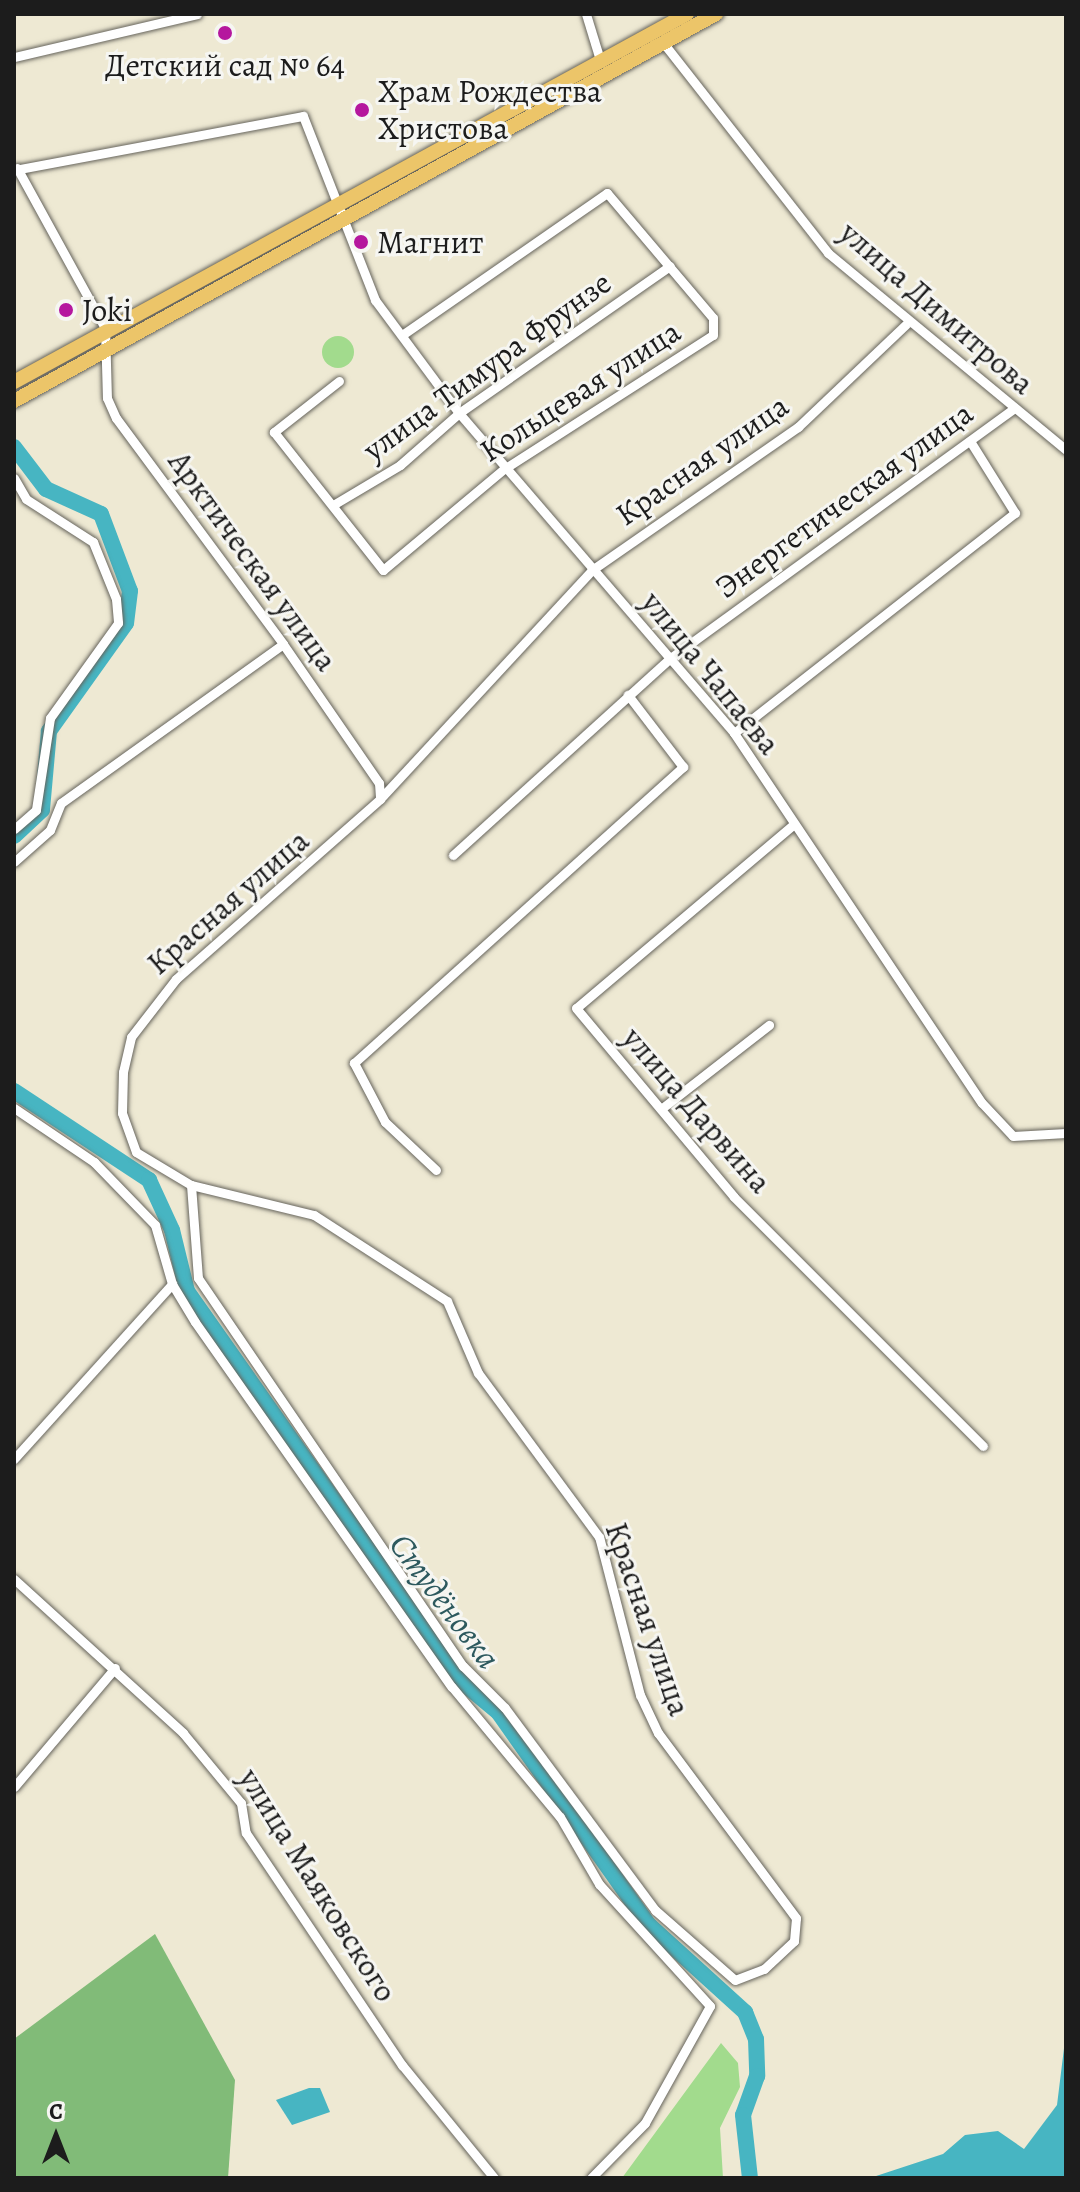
<!DOCTYPE html>
<html>
<head>
<meta charset="utf-8">
<style>
	body { margin:0 }
	#map { position:relative; width:1080px; height:2192px; overflow:hidden; background:#eee9d3; font-family:Alegreya,serif }
	div>[style] { position:absolute }
	[style*='--x'] { left:calc(var(--x)*1px); top:calc(var(--y)*1px); width:calc(var(--w)*1px); rotate:calc(var(--a)*1deg) }
	.green>* { inset:0; background:#a2db8d }
	.round { border-radius:50% }
	.forest>* { inset:0; background:#81bb78 }
	.water>* { inset:0; background:#47b5c2 }
	.river>* { height:16px; margin:-8px; padding:0 8px; transform-origin:8px; border-radius:8px; background:#47b5c2 }
	.roads { filter:drop-shadow(0 0 2px #66645c) drop-shadow(0 0 2px #66645c) }
	.street>* { height:9px; margin:-4.5px; padding:0 4.5px; transform-origin:4.5px; border-radius:4.5px; background:#fff }
	.primary>* { height:14px; margin:-7px; padding:0 7px; transform-origin:7px; border-radius:7px; background:#ecc569 }
	.dots>* { width:22px; height:22px; translate:-50% -50%; box-sizing:border-box; border:4px solid #f6f6f2; border-radius:50% }
	span { translate:-50% -50%; white-space:nowrap; text-align:center; line-height:1.15; -webkit-text-stroke:6px #f6f6f2; paint-order:stroke }
	.poi-label { font-size:32px; color:#1c1c1c }
	.left { translate:0 -50%; text-align:left }
	.street-label { font-size:32px; color:#1c1c1c }
	.water-label { font-size:34px; color:#2d595e; font-style:italic }
	.frame { position:absolute; inset:0; border:16px solid #1c1c1c; pointer-events:none }
	.north { position:absolute; left:16px; top:2096px; width:80px; height:80px; -webkit-text-stroke:6px #f6f6f2; paint-order:stroke; rotate:0deg; font-size:22px; font-weight:700; line-height:32px; text-align:center; color:#1c1c1c }
	.north::after { content:''; display:block; margin:auto; width:28px; height:36px; background:#1c1c1c; clip-path:polygon(50% 0,100% 100%,50% 72%,0 100%) }
</style>
</head>
<body>
<div id="map">
	<div class="green">
		<i class="round" style="left:322px;top:336px;width:32px;height:32px"></i>
		<i style="clip-path:polygon(721px 2043px,738px 2063px,740px 2087px,720px 2128px,723px 2178px,622px 2178px)"></i>
	</div>
	<div class="forest">
		<i style="clip-path:polygon(155px 1934px,235px 2080px,228px 2178px,14px 2178px,14px 2039px)"></i>
	</div>
	<div class="water">
		<i style="clip-path:polygon(1066px 2032px,1066px 2178px,870px 2178px,943px 2154px,965px 2135px,998px 2131px,1024px 2149px,1057px 2105px)"></i>
		<i style="clip-path:polygon(309px 2088px,320px 2088px,330px 2112px,292px 2125px,276px 2100px)"></i>
	</div>
	<div class="river">
		<i style="--x:14;--y:447;--w:53;--a:52.7"></i>
		<i style="--x:46;--y:489;--w:60;--a:24.4"></i>
		<i style="--x:101;--y:514;--w:82;--a:69.4"></i>
		<i style="--x:130;--y:591;--w:32;--a:97"></i>
		<i style="--x:126;--y:623;--w:133;--a:125.5"></i>
		<i style="--x:49;--y:731;--w:79;--a:95.1"></i>
		<i style="--x:42;--y:810;--w:38;--a:137"></i>
		<i style="--x:14;--y:1091;--w:162;--a:33.4"></i>
		<i style="--x:149;--y:1180;--w:55;--a:65.3"></i>
		<i style="--x:172;--y:1230;--w:63;--a:76.2"></i>
		<i style="--x:187;--y:1291;--w:478;--a:54.9"></i>
		<i style="--x:462;--y:1682;--w:47;--a:39.8"></i>
		<i style="--x:498;--y:1712;--w:261;--a:54.7"></i>
		<i style="--x:649;--y:1925;--w:130;--a:42.2"></i>
		<i style="--x:745;--y:2012;--w:29;--a:68"></i>
		<i style="--x:756;--y:2039;--w:37;--a:88"></i>
		<i style="--x:757;--y:2076;--w:41;--a:109.7"></i>
		<i style="--x:743;--y:2115;--w:63;--a:83.7"></i>
	</div>
	<div class="roads">
		<div class="street">
			<i style="--x:586;--y:14;--w:51;--a:73"></i>
			<i style="--x:665;--y:45;--w:264;--a:51.9"></i>
			<i style="--x:828;--y:253;--w:309;--a:39.6"></i>
			<i style="--x:14;--y:57;--w:188;--a:-13.2"></i>
			<i style="--x:17;--y:168;--w:183;--a:61.2"></i>
			<i style="--x:105;--y:328;--w:70;--a:88.4"></i>
			<i style="--x:107;--y:398;--w:22;--a:66"></i>
			<i style="--x:116;--y:418;--w:281;--a:53.5"></i>
			<i style="--x:283;--y:644;--w:169;--a:55.4"></i>
			<i style="--x:379;--y:783;--w:16;--a:86"></i>
			<i style="--x:14;--y:170;--w:294;--a:-10.6"></i>
			<i style="--x:303;--y:116;--w:198;--a:68.6"></i>
			<i style="--x:375;--y:300;--w:141;--a:53.4"></i>
			<i style="--x:459;--y:413;--w:422;--a:49.3"></i>
			<i style="--x:734;--y:733;--w:445;--a:56.2"></i>
			<i style="--x:982;--y:1103;--w:45;--a:46.8"></i>
			<i style="--x:1013;--y:1136;--w:53;--a:-3.2"></i>
			<i style="--x:339;--y:381;--w:83;--a:141.9"></i>
			<i style="--x:274;--y:432;--w:176;--a:51.7"></i>
			<i style="--x:383;--y:570;--w:158;--a:-39.9"></i>
			<i style="--x:504;--y:469;--w:248;--a:-32.7"></i>
			<i style="--x:713;--y:335;--w:17;--a:-90"></i>
			<i style="--x:713;--y:318;--w:164;--a:-130.3"></i>
			<i style="--x:607;--y:193;--w:248;--a:145.3"></i>
			<i style="--x:14;--y:478;--w:24;--a:60"></i>
			<i style="--x:26;--y:499;--w:80;--a:32.7"></i>
			<i style="--x:93;--y:542;--w:61;--a:68"></i>
			<i style="--x:116;--y:599;--w:24;--a:85"></i>
			<i style="--x:118;--y:623;--w:117;--a:125.6"></i>
			<i style="--x:50;--y:718;--w:93;--a:98.7"></i>
			<i style="--x:36;--y:810;--w:29;--a:139"></i>
			<i style="--x:333;--y:505;--w:78;--a:-30.8"></i>
			<i style="--x:400;--y:465;--w:79;--a:-41.4"></i>
			<i style="--x:459;--y:413;--w:257;--a:-34.9"></i>
			<i style="--x:734;--y:733;--w:357;--a:-38.1"></i>
			<i style="--x:1015;--y:513;--w:85;--a:-122"></i>
			<i style="--x:794;--y:824;--w:285;--a:139.8"></i>
			<i style="--x:576;--y:1008;--w:246;--a:50.1"></i>
			<i style="--x:734;--y:1197;--w:352;--a:45"></i>
			<i style="--x:453;--y:855;--w:292;--a:-42.2"></i>
			<i style="--x:669;--y:659;--w:427;--a:-36"></i>
			<i style="--x:14;--y:862;--w:48;--a:-41.6"></i>
			<i style="--x:50;--y:830;--w:29;--a:-68"></i>
			<i style="--x:61;--y:803;--w:273;--a:-35.6"></i>
			<i style="--x:14;--y:1108;--w:97;--a:34"></i>
			<i style="--x:94;--y:1162;--w:88;--a:45.9"></i>
			<i style="--x:155;--y:1225;--w:61;--a:73.9"></i>
			<i style="--x:172;--y:1284;--w:44;--a:58.8"></i>
			<i style="--x:195;--y:1322;--w:446;--a:54.9"></i>
			<i style="--x:452;--y:1687;--w:169;--a:50.3"></i>
			<i style="--x:560;--y:1817;--w:78;--a:59.8"></i>
			<i style="--x:599;--y:1884;--w:165;--a:47.7"></i>
			<i style="--x:710;--y:2006;--w:134;--a:119.1"></i>
			<i style="--x:645;--y:2123;--w:77;--a:134.5"></i>
			<i style="--x:661;--y:1109;--w:137;--a:-37.9"></i>
			<i style="--x:436;--y:1170;--w:70;--a:-136.7"></i>
			<i style="--x:385;--y:1122;--w:67;--a:-117.7"></i>
			<i style="--x:354;--y:1063;--w:443;--a:-42"></i>
			<i style="--x:683;--y:767;--w:91;--a:-127.4"></i>
			<i style="--x:191;--y:1185;--w:93;--a:85.7"></i>
			<i style="--x:198;--y:1278;--w:470;--a:55.7"></i>
			<i style="--x:463;--y:1666;--w:59;--a:45"></i>
			<i style="--x:505;--y:1708;--w:252;--a:53.4"></i>
			<i style="--x:655;--y:1910;--w:106;--a:41.2"></i>
			<i style="--x:735;--y:1980;--w:31;--a:-21"></i>
			<i style="--x:764;--y:1969;--w:41;--a:-43"></i>
			<i style="--x:794;--y:1941;--w:23;--a:-85"></i>
			<i style="--x:796;--y:1918;--w:231;--a:-126.7"></i>
			<i style="--x:658;--y:1733;--w:42;--a:-115.3"></i>
			<i style="--x:640;--y:1695;--w:163;--a:-104.5"></i>
			<i style="--x:599;--y:1537;--w:204;--a:-126.4"></i>
			<i style="--x:478;--y:1373;--w:78;--a:-113.3"></i>
			<i style="--x:447;--y:1301;--w:158;--a:-147.1"></i>
			<i style="--x:314;--y:1215;--w:127;--a:-166.3"></i>
			<i style="--x:191;--y:1185;--w:64;--a:-149"></i>
			<i style="--x:136;--y:1152;--w:41;--a:-109.7"></i>
			<i style="--x:122;--y:1113;--w:41;--a:-88.6"></i>
			<i style="--x:123;--y:1072;--w:36;--a:-77"></i>
			<i style="--x:131;--y:1037;--w:73;--a:-52.2"></i>
			<i style="--x:176;--y:979;--w:272;--a:-41.4"></i>
			<i style="--x:380;--y:799;--w:312;--a:-47.2"></i>
			<i style="--x:592;--y:570;--w:251;--a:-34.8"></i>
			<i style="--x:798;--y:427;--w:149;--a:-43.6"></i>
			<i style="--x:14;--y:1459;--w:236;--a:-47.9"></i>
			<i style="--x:14;--y:1579;--w:229;--a:42.3"></i>
			<i style="--x:183;--y:1733;--w:91;--a:50.4"></i>
			<i style="--x:241;--y:1803;--w:30;--a:81"></i>
			<i style="--x:246;--y:1833;--w:280;--a:56.1"></i>
			<i style="--x:402;--y:2065;--w:146;--a:50.8"></i>
			<i style="--x:14;--y:1787;--w:156;--a:-49.7"></i>
		</div>
		<div class="primary">
			<i style="--x:14;--y:382;--w:767;--a:-28.67"></i>
			<i style="--x:14;--y:401;--w:802;--a:-28.87"></i>
		</div>
	</div>
	<div class="dots">
		<i style="left:225px;top:33px;background:#b5179e"></i>
		<i style="left:362px;top:110px;background:#b5179e"></i>
		<i style="left:361px;top:242px;background:#b5179e"></i>
		<i style="left:66px;top:310px;background:#b5179e"></i>
	</div>
	<div class="poi-label">
		<span style="left:225px;top:65px">Детский сад № 64</span>
		<span class="left" style="left:378px;top:110px">Храм Рождества<br>Христова</span>
		<span class="left" style="left:377px;top:242px">Магнит</span>
		<span class="left" style="left:82px;top:310px">Joki</span>
	</div>
	<div class="street-label">
		<span style="left:937px;top:308px;rotate:41deg">улица Димитрова</span>
		<span style="left:487px;top:366px;rotate:-36deg">улица Тимура Фрунзе</span>
		<span style="left:580px;top:391px;rotate:-33deg">Кольцевая улица</span>
		<span style="left:702px;top:460px;rotate:-35deg">Красная улица</span>
		<span style="left:844px;top:500px;rotate:-36deg">Энергетическая улица</span>
		<span style="left:253px;top:561px;rotate:54deg">Арктическая улица</span>
		<span style="left:711px;top:673px;rotate:51deg">улица Чапаева</span>
		<span style="left:228px;top:902px;rotate:-41deg">Красная улица</span>
		<span style="left:697px;top:1110px;rotate:49deg">улица Дарвина</span>
		<span style="left:648px;top:1619px;rotate:71deg">Красная улица</span>
		<span style="left:318px;top:1885px;rotate:58deg">улица Маяковского</span>
	</div>
	<div class="water-label">
		<span style="left:445px;top:1601px;rotate:53deg">Студёновка</span>
	</div>
	<div class="frame"></div>
	<div class="north">С</div>
</div>
</body>
</html>
